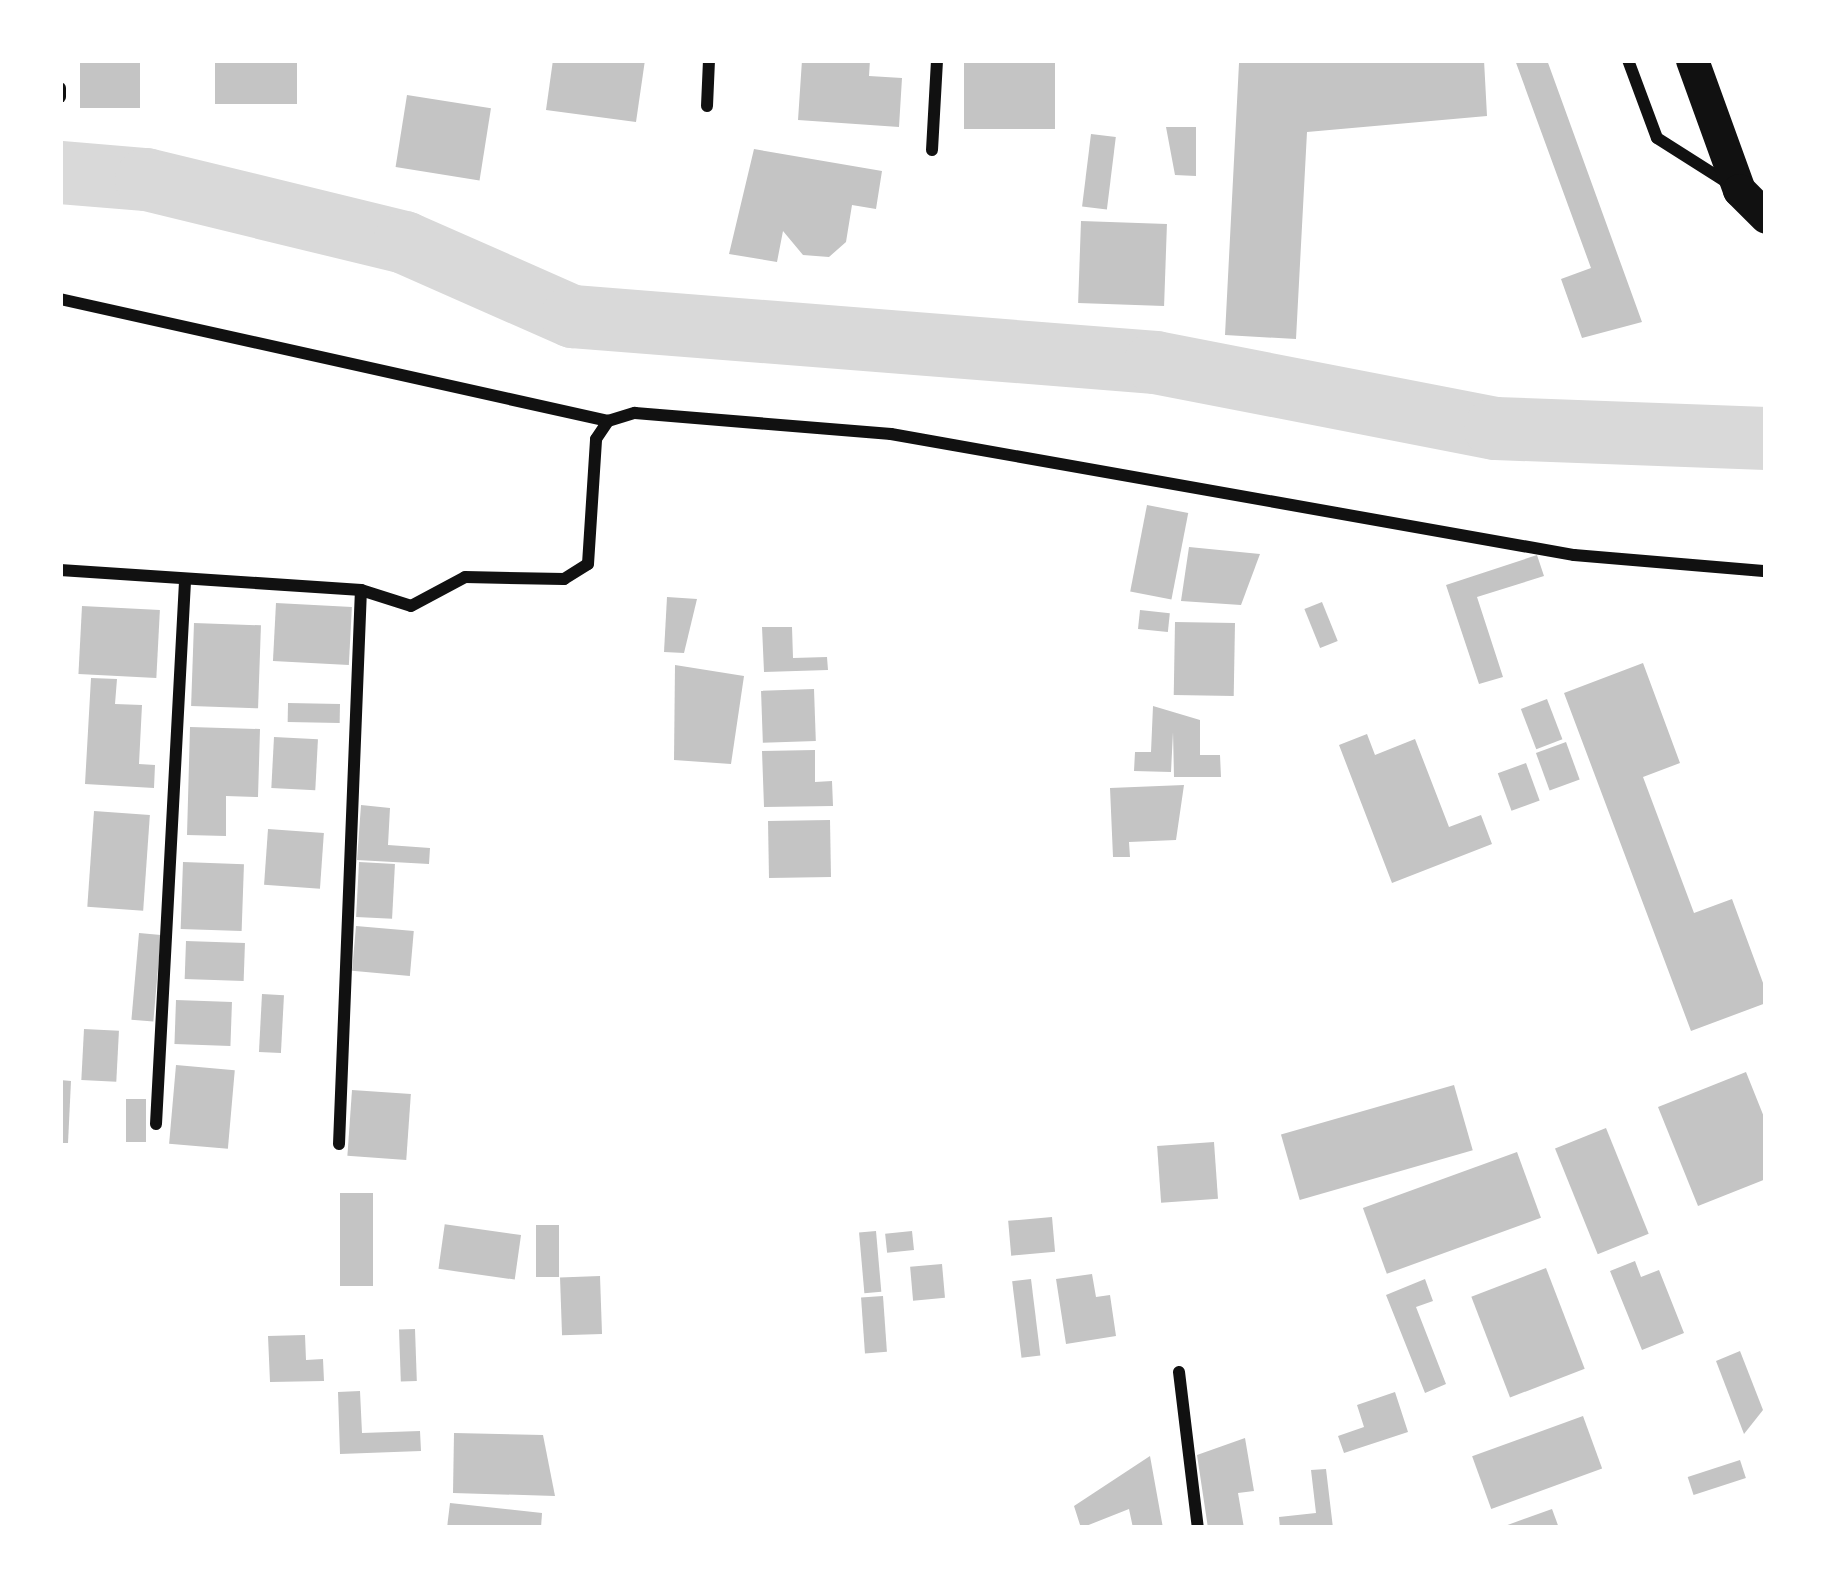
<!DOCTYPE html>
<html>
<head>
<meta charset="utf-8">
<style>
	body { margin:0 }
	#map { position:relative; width:1826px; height:1588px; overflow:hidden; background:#fff; font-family:Bitter,serif }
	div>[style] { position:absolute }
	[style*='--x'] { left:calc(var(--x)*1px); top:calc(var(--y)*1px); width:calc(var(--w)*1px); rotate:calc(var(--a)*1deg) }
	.river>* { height:63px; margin:-31.5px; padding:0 31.5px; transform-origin:31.5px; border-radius:31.5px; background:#d9d9d9 }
	.building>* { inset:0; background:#c4c4c4; transform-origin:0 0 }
	.minor>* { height:12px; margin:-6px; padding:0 6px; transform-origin:6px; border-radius:6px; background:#111 }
	.trunk>* { height:33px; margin:-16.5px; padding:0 16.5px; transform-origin:16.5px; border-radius:16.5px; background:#111 }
	span { translate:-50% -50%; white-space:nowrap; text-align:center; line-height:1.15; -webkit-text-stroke:12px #fff; paint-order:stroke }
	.frame { position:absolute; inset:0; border:63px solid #fff; pointer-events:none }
</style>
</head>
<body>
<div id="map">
	<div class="river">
		<i style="--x:60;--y:172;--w:86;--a:4.7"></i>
		<i style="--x:146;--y:179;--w:266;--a:13.7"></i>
		<i style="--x:404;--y:242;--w:184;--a:23.8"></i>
		<i style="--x:572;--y:316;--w:585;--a:4.51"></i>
		<i style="--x:1155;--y:362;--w:346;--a:11"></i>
		<i style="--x:1495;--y:428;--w:271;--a:2.1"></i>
	</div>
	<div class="building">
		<i style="left:80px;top:60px;width:60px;height:48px"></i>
		<i style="left:215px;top:60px;width:82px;height:44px"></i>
		<i style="clip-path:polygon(553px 60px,645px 60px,636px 122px,546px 110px)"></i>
		<i style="clip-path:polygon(802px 60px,870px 60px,869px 76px,902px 78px,899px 127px,798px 120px)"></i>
		<i style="left:964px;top:60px;width:91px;height:69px"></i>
		<i style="clip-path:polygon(1484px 60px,1487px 116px,1307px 132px,1296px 339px,1225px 335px,1239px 63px)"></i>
		<i style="clip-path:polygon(1515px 60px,1547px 60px,1642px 322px,1582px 338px,1561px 279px,1591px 268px)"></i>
		<i style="left:407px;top:95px;width:85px;height:73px;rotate:9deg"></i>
		<i style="clip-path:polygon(1166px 127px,1196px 127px,1196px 176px,1175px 175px)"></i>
		<i style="left:1091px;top:134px;width:25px;height:73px;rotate:7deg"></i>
		<i style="clip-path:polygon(754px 149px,882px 171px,876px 209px,852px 205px,846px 242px,829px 257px,803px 255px,783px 231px,777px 262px,729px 254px)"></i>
		<i style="left:1081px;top:221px;width:86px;height:82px;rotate:2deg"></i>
		<i style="left:1147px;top:505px;width:42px;height:88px;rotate:11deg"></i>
		<i style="clip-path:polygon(1189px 547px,1260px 554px,1241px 605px,1181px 601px)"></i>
		<i style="clip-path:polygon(1537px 555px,1544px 576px,1477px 597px,1503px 677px,1479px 684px,1446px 585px)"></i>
		<i style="clip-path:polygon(667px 597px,697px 599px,684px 653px,664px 652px)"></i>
		<i style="left:1322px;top:602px;width:42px;height:19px;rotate:68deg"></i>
		<i style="left:276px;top:603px;width:76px;height:58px;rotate:3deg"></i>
		<i style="left:82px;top:606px;width:78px;height:68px;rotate:3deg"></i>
		<i style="left:1140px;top:610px;width:30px;height:19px;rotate:6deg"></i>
		<i style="left:1175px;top:622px;width:60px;height:73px;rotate:1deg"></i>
		<i style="left:194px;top:623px;width:67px;height:83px;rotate:2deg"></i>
		<i style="clip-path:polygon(762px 627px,792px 627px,793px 658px,827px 657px,828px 670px,764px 672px)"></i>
		<i style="clip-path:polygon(1643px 663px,1680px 763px,1643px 777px,1694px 913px,1732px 899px,1766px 991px,1766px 1003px,1691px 1031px,1564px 693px)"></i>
		<i style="clip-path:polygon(675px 665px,744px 676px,731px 764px,674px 760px)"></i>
		<i style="clip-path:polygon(91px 678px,117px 679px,115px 704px,142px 705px,139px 764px,155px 765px,154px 788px,85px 784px)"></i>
		<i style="left:814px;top:689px;width:52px;height:53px;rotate:88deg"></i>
		<i style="left:1547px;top:699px;width:43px;height:28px;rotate:69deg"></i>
		<i style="left:288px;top:703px;width:52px;height:19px;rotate:1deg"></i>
		<i style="clip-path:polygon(1153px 706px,1200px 720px,1200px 755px,1220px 755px,1221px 777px,1174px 777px,1173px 732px,1171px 772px,1134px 771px,1135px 752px,1151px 752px)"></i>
		<i style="clip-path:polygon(190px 727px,260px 729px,258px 797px,226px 796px,226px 836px,187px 835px)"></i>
		<i style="clip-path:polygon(1367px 734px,1375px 755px,1415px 739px,1449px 827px,1481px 815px,1492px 844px,1392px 883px,1339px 745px)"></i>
		<i style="left:274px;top:737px;width:44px;height:51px;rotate:3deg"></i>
		<i style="left:1566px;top:742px;width:40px;height:32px;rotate:70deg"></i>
		<i style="clip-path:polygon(815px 750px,815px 782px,832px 781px,833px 806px,764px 807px,762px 751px)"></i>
		<i style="left:1526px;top:763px;width:40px;height:30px;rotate:70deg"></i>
		<i style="clip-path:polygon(1184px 785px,1176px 840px,1129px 842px,1130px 857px,1113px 857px,1110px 788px)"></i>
		<i style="clip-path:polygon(361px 805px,390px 808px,388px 845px,430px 848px,429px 864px,357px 860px)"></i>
		<i style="left:94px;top:811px;width:56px;height:96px;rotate:4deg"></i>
		<i style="left:830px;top:820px;width:57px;height:62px;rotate:89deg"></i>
		<i style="left:268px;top:829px;width:56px;height:56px;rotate:4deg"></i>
		<i style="left:183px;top:862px;width:61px;height:67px;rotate:2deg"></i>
		<i style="left:359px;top:862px;width:36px;height:55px;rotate:3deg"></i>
		<i style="left:356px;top:926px;width:58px;height:45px;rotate:5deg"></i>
		<i style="left:139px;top:933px;width:22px;height:87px;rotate:5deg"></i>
		<i style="left:186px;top:941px;width:59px;height:38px;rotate:2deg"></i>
		<i style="left:262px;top:994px;width:22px;height:58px;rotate:3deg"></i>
		<i style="left:176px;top:1000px;width:56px;height:44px;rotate:2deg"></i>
		<i style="left:84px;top:1029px;width:35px;height:51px;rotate:3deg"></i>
		<i style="left:176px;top:1065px;width:59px;height:79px;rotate:5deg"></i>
		<i style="clip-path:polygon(1746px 1072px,1766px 1122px,1766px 1179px,1698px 1206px,1658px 1107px)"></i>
		<i style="clip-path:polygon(60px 1080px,71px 1081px,68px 1143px,60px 1143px)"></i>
		<i style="left:1454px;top:1085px;width:68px;height:180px;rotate:74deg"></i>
		<i style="left:352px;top:1090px;width:59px;height:66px;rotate:4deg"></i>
		<i style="left:126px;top:1099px;width:20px;height:43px"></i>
		<i style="left:1606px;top:1128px;width:114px;height:55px;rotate:68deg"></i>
		<i style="left:1214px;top:1142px;width:57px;height:57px;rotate:86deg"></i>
		<i style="left:1517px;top:1152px;width:70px;height:164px;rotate:70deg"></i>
		<i style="left:340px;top:1193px;width:33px;height:93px"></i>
		<i style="left:1052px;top:1217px;width:35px;height:44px;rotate:85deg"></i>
		<i style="left:536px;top:1225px;width:23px;height:52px"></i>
		<i style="left:876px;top:1231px;width:61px;height:17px;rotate:85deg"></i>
		<i style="left:912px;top:1231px;width:19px;height:27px;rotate:84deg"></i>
		<i style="left:521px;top:1235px;width:45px;height:77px;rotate:98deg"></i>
		<i style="clip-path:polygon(1635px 1261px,1641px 1277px,1659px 1270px,1684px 1333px,1642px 1350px,1610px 1271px)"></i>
		<i style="left:942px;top:1264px;width:34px;height:32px;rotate:85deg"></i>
		<i style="left:1546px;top:1268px;width:108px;height:80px;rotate:69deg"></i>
		<i style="clip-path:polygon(1092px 1274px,1096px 1297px,1110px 1295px,1116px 1336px,1066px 1344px,1056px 1279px)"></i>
		<i style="left:600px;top:1276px;width:58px;height:40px;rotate:88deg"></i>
		<i style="left:1031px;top:1279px;width:77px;height:19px;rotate:83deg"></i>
		<i style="clip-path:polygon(1425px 1279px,1433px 1301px,1416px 1307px,1446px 1384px,1425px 1393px,1386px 1295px)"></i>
		<i style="left:883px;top:1296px;width:56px;height:22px;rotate:86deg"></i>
		<i style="left:415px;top:1329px;width:52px;height:16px;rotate:88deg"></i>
		<i style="clip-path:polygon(305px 1335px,306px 1360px,323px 1359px,324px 1381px,270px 1382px,268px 1336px)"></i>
		<i style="clip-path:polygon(1740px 1351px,1763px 1410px,1744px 1434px,1716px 1361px)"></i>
		<i style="clip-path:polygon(360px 1391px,362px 1433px,420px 1431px,421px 1451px,340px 1454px,338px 1392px)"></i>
		<i style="clip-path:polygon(1395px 1392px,1408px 1432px,1344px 1453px,1338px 1436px,1364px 1427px,1357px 1405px)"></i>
		<i style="left:1583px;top:1416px;width:56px;height:118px;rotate:70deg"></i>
		<i style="clip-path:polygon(454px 1433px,543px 1435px,555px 1496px,453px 1493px)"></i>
		<i style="clip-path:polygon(1245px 1438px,1254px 1491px,1238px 1493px,1244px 1528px,1208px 1528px,1197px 1455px)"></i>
		<i style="clip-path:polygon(1150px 1456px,1163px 1528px,1133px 1528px,1129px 1509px,1081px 1528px,1074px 1506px)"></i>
		<i style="left:1740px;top:1460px;width:19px;height:55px;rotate:72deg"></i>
		<i style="clip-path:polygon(1326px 1469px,1333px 1528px,1280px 1528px,1279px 1517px,1316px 1513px,1311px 1470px)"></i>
		<i style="clip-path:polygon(450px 1503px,542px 1513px,541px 1528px,447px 1528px)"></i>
		<i style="clip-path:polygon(1552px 1509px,1559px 1528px,1502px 1528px,1502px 1527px)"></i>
	</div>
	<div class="minor">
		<i style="--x:1628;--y:60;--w:83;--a:69.6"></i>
		<i style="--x:1657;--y:138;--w:84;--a:32.4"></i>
		<i style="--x:60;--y:88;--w:9;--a:90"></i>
		<i style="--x:707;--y:106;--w:46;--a:-87.5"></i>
		<i style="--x:932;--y:150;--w:90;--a:-86.8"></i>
		<i style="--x:60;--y:299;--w:561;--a:12.55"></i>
		<i style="--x:608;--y:421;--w:28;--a:-17"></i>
		<i style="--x:635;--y:413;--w:257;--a:4.7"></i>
		<i style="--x:891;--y:434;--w:694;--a:10.05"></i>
		<i style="--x:1574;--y:555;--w:193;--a:4.8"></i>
		<i style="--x:60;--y:570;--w:302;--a:3.8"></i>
		<i style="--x:361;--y:590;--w:52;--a:17.7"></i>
		<i style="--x:411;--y:606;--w:61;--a:-28.2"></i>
		<i style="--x:465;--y:577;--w:99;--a:1.2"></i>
		<i style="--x:564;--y:579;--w:28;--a:-32"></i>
		<i style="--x:588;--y:564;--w:125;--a:-86.3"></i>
		<i style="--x:596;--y:439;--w:22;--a:-56"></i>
		<i style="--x:156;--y:1124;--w:544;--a:-86.94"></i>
		<i style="--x:339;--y:1144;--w:554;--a:-87.73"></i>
		<i style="--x:1179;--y:1372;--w:157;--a:83.1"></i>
	</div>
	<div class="trunk">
		<i style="--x:1692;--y:60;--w:138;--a:70.1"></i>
		<i style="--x:1739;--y:190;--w:38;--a:45"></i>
	</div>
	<div class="frame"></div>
</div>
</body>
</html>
